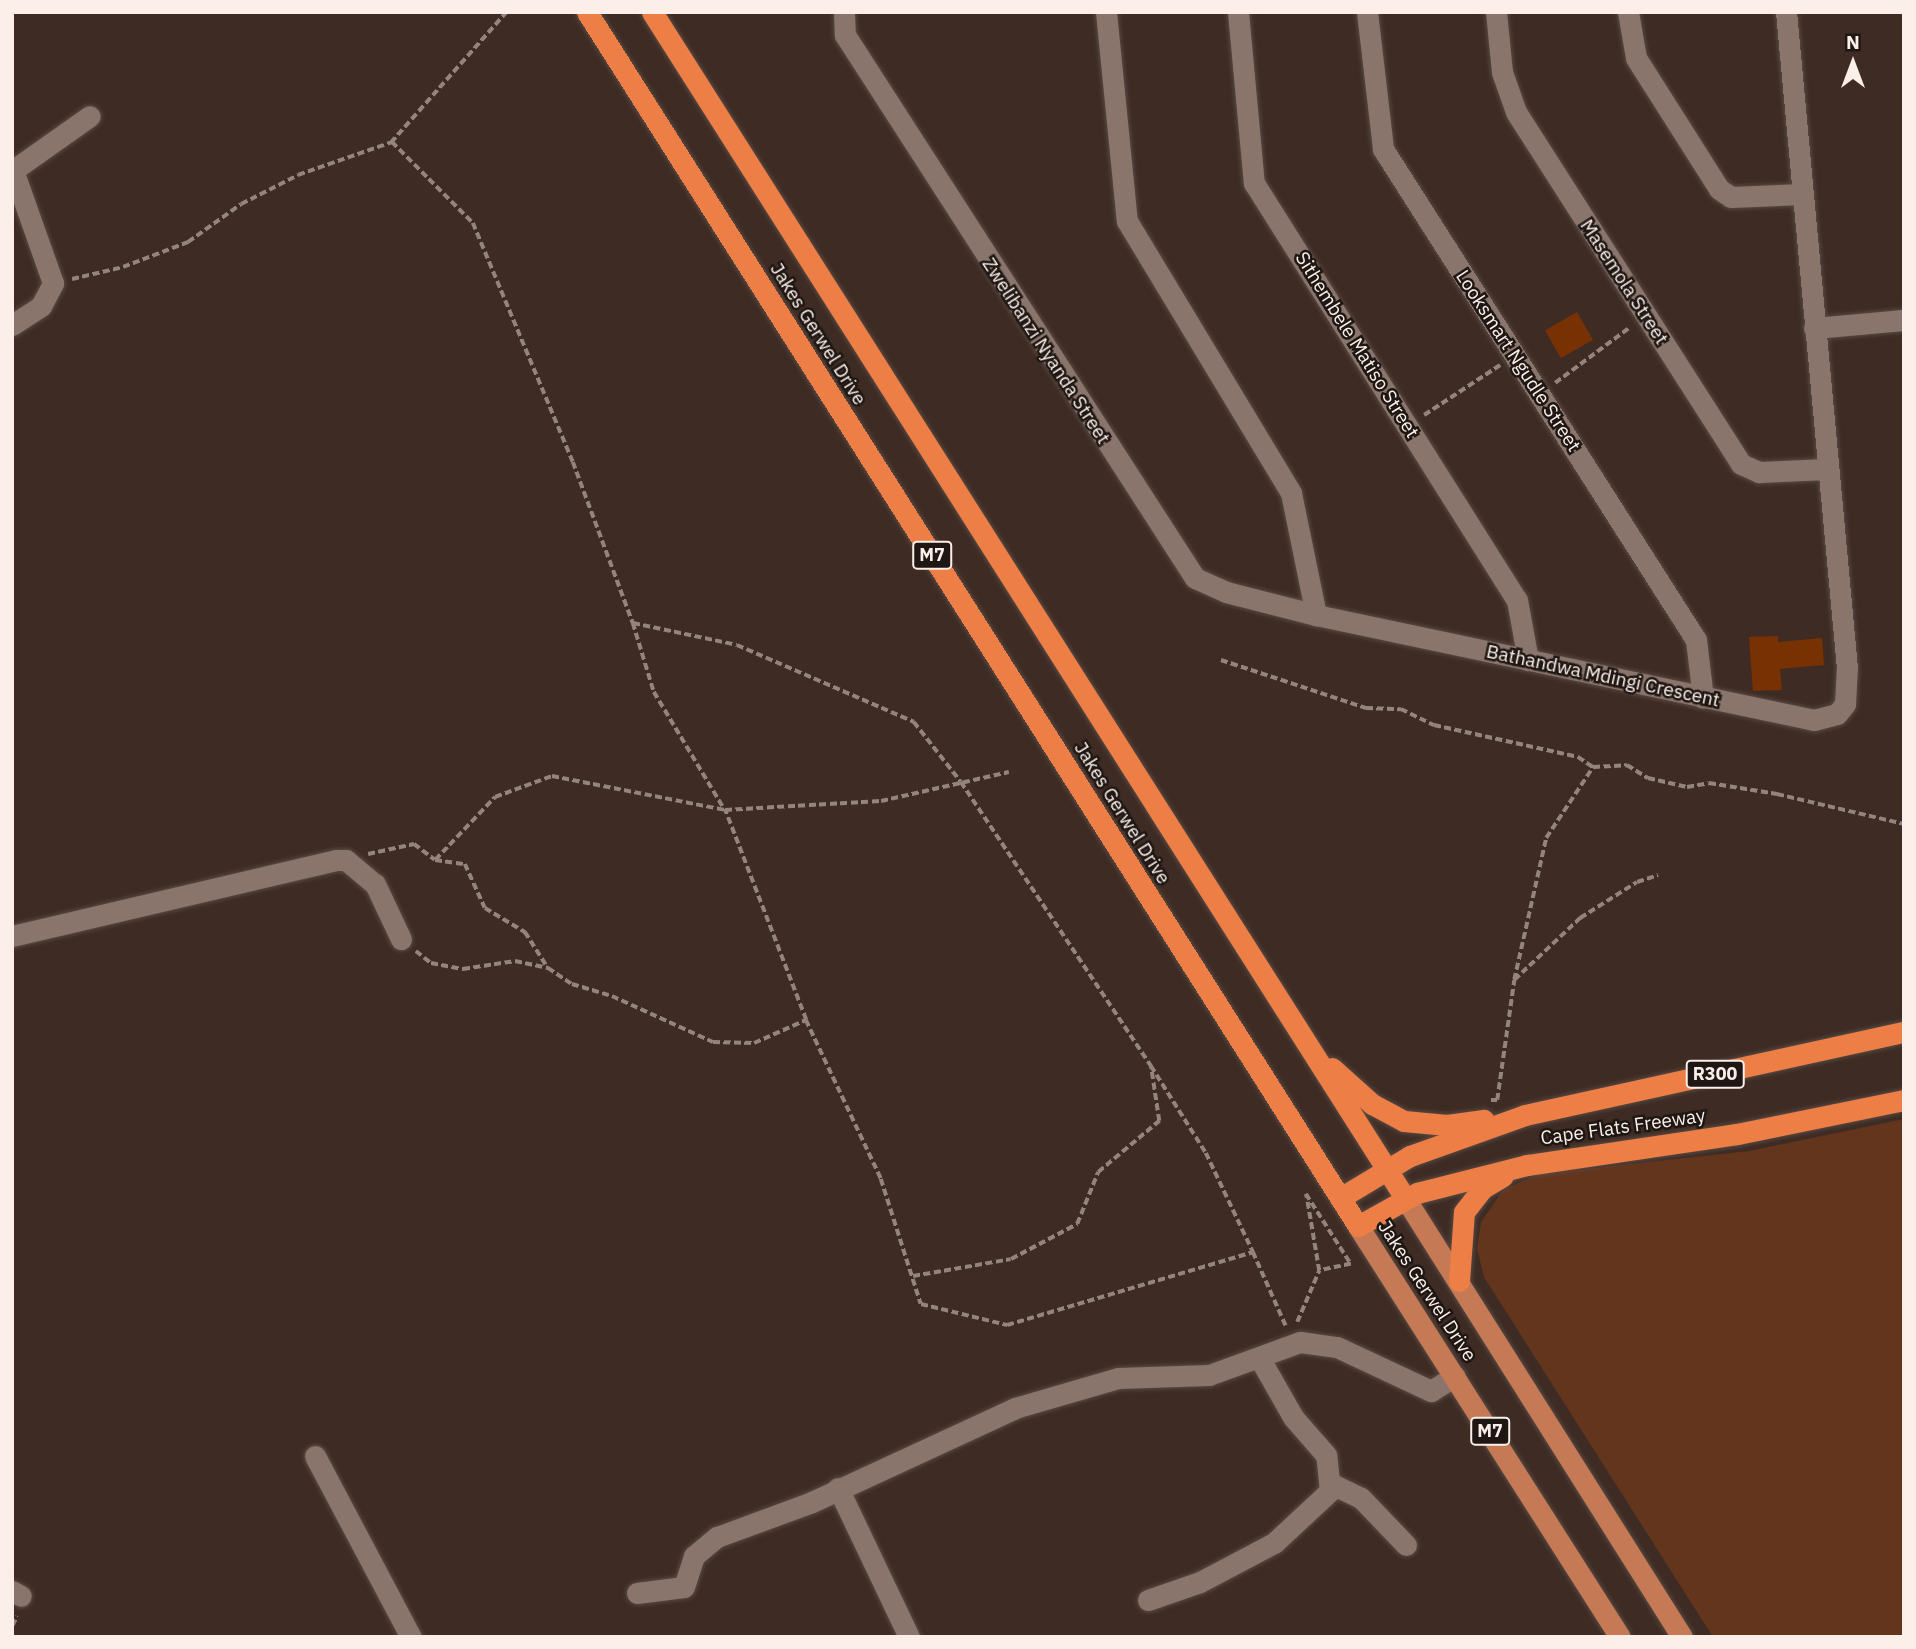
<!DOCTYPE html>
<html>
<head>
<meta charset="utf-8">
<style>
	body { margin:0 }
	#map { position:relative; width:1916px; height:1649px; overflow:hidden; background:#3e2c24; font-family:"IBM Plex Sans",sans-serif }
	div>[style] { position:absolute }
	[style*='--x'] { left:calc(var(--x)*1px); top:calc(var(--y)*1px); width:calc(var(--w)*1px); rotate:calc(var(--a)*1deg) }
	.green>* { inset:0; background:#64351d }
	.building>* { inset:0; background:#783103; transform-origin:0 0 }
	.path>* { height:3.5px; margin-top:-1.75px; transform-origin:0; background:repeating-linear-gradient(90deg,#93847d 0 7px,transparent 0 10.5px) }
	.roads { filter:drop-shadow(0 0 2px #584942) drop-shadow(0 0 2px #584942) }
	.minor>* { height:21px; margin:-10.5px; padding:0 10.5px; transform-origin:10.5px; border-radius:10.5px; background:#8a756c }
	.major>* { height:21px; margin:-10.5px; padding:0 10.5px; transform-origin:10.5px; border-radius:10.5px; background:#c57a55 }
	.highway>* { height:21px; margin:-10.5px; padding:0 10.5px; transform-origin:10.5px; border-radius:10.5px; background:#ed7e45 }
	span { translate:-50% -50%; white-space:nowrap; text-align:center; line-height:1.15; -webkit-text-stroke:5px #1f1713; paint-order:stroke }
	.shield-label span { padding:2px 5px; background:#1f1713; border:2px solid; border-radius:5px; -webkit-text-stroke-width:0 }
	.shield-label { font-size:18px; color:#fcefea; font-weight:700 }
	.street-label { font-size:19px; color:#fcefea }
	.frame { position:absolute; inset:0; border:14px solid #fcefea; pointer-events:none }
	.north { position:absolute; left:1818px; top:28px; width:70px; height:70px; -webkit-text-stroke:5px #1f1713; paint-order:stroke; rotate:0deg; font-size:19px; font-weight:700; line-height:28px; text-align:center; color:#fcefea }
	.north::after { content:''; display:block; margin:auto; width:24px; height:32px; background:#fcefea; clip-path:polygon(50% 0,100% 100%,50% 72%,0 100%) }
</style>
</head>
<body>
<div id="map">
	<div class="green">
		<i style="clip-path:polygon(1904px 1119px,1904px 1637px,1713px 1637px,1484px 1277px,1477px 1249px,1481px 1222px,1503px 1190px,1539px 1174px,1749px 1151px)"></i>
	</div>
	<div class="building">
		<i style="left:1577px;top:312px;width:32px;height:37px;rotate:60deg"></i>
		<i style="clip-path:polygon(1778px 636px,1778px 642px,1822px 638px,1824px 665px,1780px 669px,1782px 690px,1753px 691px,1749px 637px)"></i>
	</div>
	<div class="path">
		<i style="--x:507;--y:12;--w:174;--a:131.5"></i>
		<i style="--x:392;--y:142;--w:115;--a:45"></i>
		<i style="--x:473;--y:223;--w:259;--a:67.3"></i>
		<i style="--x:573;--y:462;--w:172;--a:69.6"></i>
		<i style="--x:633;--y:623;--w:106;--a:11.9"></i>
		<i style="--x:737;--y:645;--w:193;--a:23.5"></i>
		<i style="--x:914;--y:722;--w:76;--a:51.9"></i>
		<i style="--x:961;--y:782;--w:342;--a:56.2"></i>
		<i style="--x:1151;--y:1066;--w:103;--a:57.7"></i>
		<i style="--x:1206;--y:1153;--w:110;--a:64.6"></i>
		<i style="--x:72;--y:279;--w:52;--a:-13.2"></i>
		<i style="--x:123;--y:267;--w:70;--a:-21"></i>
		<i style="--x:188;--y:242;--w:65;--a:-35.6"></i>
		<i style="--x:241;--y:204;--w:64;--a:-27"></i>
		<i style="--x:298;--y:175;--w:100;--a:-19.3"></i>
		<i style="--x:1555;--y:383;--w:94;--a:-36.7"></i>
		<i style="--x:1424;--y:415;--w:91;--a:-33.3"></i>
		<i style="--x:633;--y:623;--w:72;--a:73.1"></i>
		<i style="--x:654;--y:692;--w:138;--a:59"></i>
		<i style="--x:1221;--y:660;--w:153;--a:18.3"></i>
		<i style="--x:1366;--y:708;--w:35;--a:2"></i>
		<i style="--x:1401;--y:709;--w:37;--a:26"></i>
		<i style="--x:1434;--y:725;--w:148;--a:12.5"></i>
		<i style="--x:1578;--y:757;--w:18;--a:34"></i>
		<i style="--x:368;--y:854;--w:47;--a:-12.3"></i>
		<i style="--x:414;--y:844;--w:26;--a:37"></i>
		<i style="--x:435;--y:860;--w:87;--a:-46.4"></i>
		<i style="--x:495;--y:797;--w:61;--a:-20.2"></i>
		<i style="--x:552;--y:776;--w:176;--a:11.1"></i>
		<i style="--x:435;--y:860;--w:30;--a:8"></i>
		<i style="--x:465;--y:864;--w:48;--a:65.6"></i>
		<i style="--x:485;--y:908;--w:47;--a:31"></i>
		<i style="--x:525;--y:932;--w:43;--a:57.4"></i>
		<i style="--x:416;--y:951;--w:19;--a:39"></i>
		<i style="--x:431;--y:963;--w:33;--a:11"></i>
		<i style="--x:463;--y:969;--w:53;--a:-8.7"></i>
		<i style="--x:515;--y:961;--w:34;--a:12"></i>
		<i style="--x:548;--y:968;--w:29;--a:34"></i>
		<i style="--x:572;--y:984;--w:42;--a:16.7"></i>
		<i style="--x:612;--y:996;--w:111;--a:24.5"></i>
		<i style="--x:713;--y:1042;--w:41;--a:1.4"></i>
		<i style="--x:754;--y:1043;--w:57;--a:-23.9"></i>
		<i style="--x:806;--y:1020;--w:225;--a:-111.1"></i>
		<i style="--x:725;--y:810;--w:156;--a:-3.3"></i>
		<i style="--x:881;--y:801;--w:131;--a:-12.8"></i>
		<i style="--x:1514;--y:980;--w:146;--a:-77.3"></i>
		<i style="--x:1546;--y:838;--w:85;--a:-56.5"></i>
		<i style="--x:1593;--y:767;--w:34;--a:-3"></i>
		<i style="--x:1627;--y:765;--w:25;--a:32"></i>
		<i style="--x:1648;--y:778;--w:40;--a:13"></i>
		<i style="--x:1687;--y:787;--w:22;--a:-10"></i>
		<i style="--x:1709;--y:783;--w:69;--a:9.2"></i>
		<i style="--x:1777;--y:794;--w:130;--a:13.3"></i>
		<i style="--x:806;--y:1020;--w:176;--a:64.7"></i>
		<i style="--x:881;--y:1179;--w:131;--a:72.3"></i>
		<i style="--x:921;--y:1304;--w:89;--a:13.7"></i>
		<i style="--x:1007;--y:1325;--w:257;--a:-16.5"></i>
		<i style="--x:1253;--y:1252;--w:81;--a:66"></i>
		<i style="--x:1491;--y:1100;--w:6;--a:0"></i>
		<i style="--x:1497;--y:1100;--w:121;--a:-81.9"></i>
		<i style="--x:1514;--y:980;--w:91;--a:-43.2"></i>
		<i style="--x:1580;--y:918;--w:67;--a:-32.3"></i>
		<i style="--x:1637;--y:882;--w:22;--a:-18"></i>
		<i style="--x:1306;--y:1194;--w:83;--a:57.3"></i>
		<i style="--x:1351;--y:1264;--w:33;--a:168"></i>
		<i style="--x:913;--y:1276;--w:99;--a:-9.8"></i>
		<i style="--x:1011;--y:1259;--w:75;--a:-27.9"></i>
		<i style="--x:1077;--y:1224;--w:56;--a:-68"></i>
		<i style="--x:1098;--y:1172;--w:80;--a:-39.9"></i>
		<i style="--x:1159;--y:1121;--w:54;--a:-98.6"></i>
		<i style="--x:1297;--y:1322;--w:56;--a:-66.7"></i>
		<i style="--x:1319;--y:1271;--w:78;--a:-99.6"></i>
		<i style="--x:12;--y:1626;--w:11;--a:-63"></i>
	</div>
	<div class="roads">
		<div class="minor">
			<i style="--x:844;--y:12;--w:23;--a:88"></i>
			<i style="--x:845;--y:35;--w:646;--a:57.2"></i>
			<i style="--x:1195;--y:578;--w:34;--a:24"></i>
			<i style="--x:1226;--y:592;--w:93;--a:14.3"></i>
			<i style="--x:1316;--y:615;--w:509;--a:11.91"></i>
			<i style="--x:1814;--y:720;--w:24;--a:-15"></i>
			<i style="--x:1837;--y:714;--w:13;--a:-51"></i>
			<i style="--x:1845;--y:704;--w:36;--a:-87"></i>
			<i style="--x:1847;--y:668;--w:659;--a:-95.31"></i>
			<i style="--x:1106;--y:12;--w:210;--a:84.3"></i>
			<i style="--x:1127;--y:221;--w:318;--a:58.9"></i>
			<i style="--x:1291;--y:493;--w:125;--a:78.4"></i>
			<i style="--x:1238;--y:12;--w:172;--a:84.7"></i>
			<i style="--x:1254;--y:183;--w:493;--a:57.8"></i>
			<i style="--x:1517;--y:600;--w:61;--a:79.6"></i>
			<i style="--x:1367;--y:12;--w:138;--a:83.3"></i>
			<i style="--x:1383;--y:149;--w:582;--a:57.48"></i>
			<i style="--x:1696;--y:640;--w:58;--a:83.1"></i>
			<i style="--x:1496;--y:12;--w:60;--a:84.3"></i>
			<i style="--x:1502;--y:72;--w:42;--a:70.7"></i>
			<i style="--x:1516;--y:112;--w:418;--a:57.4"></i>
			<i style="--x:1741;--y:464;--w:20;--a:24"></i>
			<i style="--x:1759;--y:472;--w:68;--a:-2.5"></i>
			<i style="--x:1628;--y:12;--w:47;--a:80.1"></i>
			<i style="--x:1636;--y:58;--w:155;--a:57.6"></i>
			<i style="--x:1719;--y:189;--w:14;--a:34"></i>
			<i style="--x:1731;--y:197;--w:72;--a:-2.4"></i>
			<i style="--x:12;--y:171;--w:95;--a:-35.2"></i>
			<i style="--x:12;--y:325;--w:35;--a:-33"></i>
			<i style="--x:41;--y:306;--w:26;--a:-62"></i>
			<i style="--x:53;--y:283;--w:120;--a:-109.5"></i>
			<i style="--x:1814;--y:328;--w:90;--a:-5.1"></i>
			<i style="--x:12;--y:936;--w:333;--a:-13.2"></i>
			<i style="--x:336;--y:860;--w:10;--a:0"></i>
			<i style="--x:346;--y:860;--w:38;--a:40"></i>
			<i style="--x:375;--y:884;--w:61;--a:64.7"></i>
			<i style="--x:315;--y:1456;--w:205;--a:62.1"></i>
			<i style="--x:1332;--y:1484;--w:32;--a:26"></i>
			<i style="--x:1361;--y:1498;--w:65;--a:46.2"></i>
			<i style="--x:838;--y:1488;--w:165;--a:64.5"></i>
			<i style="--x:12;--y:1591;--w:10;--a:29"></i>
			<i style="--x:637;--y:1593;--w:47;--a:-7.3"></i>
			<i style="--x:684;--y:1587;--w:33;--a:-72"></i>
			<i style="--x:694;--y:1556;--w:30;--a:-40"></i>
			<i style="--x:717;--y:1537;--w:101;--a:-20.2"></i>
			<i style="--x:812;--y:1502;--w:224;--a:-24.8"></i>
			<i style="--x:1015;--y:1408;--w:107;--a:-16.2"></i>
			<i style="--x:1118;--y:1378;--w:91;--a:-1.9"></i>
			<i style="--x:1209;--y:1375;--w:97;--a:-19.9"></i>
			<i style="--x:1300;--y:1342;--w:37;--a:8"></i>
			<i style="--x:1337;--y:1347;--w:104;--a:25.1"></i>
			<i style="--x:1431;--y:1391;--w:28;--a:-32"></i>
			<i style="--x:1148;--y:1600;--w:55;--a:-19.1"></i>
			<i style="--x:1200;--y:1582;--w:84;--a:-27.8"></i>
			<i style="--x:1274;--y:1543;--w:76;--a:-42.9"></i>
			<i style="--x:1330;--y:1491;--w:36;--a:-96"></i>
			<i style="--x:1326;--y:1455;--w:50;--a:-131"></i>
			<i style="--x:1293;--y:1417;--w:67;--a:-119.6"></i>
		</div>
		<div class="major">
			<i style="--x:1405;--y:1198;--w:519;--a:57.75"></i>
			<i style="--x:1358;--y:1226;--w:487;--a:57.5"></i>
		</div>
		<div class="highway">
			<i style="--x:587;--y:12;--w:1438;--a:57.58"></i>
			<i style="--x:1358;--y:1226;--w:68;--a:-29.2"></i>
			<i style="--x:1417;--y:1193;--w:114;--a:-14.3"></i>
			<i style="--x:1527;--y:1165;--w:212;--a:-8.4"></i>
			<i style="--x:1737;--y:1134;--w:170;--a:-11.5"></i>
			<i style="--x:652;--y:12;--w:1405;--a:57.59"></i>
			<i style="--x:1332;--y:1068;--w:54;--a:42"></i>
			<i style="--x:1372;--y:1104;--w:36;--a:28"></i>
			<i style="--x:1404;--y:1121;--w:43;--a:5.3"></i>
			<i style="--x:1447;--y:1125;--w:37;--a:-8"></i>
			<i style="--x:1340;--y:1198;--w:82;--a:-31"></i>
			<i style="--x:1410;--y:1156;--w:122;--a:-19.6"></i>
			<i style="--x:1525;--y:1115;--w:388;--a:-12.4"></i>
			<i style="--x:1459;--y:1281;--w:69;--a:-85.9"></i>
			<i style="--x:1464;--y:1212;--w:31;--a:-52"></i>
			<i style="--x:1483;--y:1188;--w:23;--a:-31"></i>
		</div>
	</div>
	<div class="shield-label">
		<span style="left:932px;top:555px">M7</span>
		<span style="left:1715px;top:1074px">R300</span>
		<span style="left:1490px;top:1431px">M7</span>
	</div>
	<div class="street-label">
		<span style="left:1624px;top:282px;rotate:57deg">Masemola Street</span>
		<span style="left:818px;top:334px;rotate:58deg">Jakes Gerwel Drive</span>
		<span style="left:1357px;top:345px;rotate:58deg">Sithembele Matiso Street</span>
		<span style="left:1046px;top:351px;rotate:57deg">Zwelibanzi Nyanda Street</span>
		<span style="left:1518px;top:361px;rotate:57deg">Looksmart Ngudle Street</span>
		<span style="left:1603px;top:676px;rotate:12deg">Bathandwa Mdingi Crescent</span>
		<span style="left:1122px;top:813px;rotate:58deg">Jakes Gerwel Drive</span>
		<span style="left:1623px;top:1127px;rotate:-8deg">Cape Flats Freeway</span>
		<span style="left:1427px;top:1291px;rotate:57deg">Jakes Gerwel Drive</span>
	</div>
	<div class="frame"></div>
	<div class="north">N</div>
</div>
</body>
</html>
